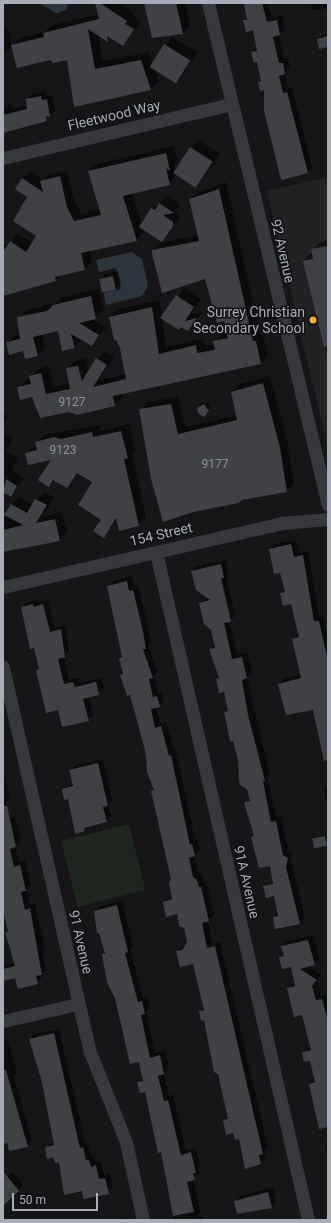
<!DOCTYPE html>
<html>
<head>
<meta charset="utf-8">
<style>
	body { margin:0 }
	#map { position:relative; width:331px; height:1223px; overflow:hidden; background:#161618; font-family:Roboto,sans-serif }
	div>[style] { position:absolute }
	[style*='--x'] { left:calc(var(--x)*1px); top:calc(var(--y)*1px); width:calc(var(--w)*1px); rotate:calc(var(--a)*1deg) }
	.built>* { inset:0; background:#222225 }
	.green>* { inset:0; background:#1e261f; transform-origin:0 0 }
	.water>* { inset:0; background:#2c353c }
	.shadow>* { inset:0; background:#0007 }
	.building>* { inset:0; background:#404145; transform-origin:0 0 }
	.minor>* { height:13px; margin:-6.5px; padding:0 6.5px; transform-origin:6.5px; border-radius:6.5px; background:#37383d }
	.dots>* { width:11px; height:11px; translate:-50% -50%; box-sizing:border-box; border:2px solid #111113; border-radius:50% }
	span { translate:-50% -50%; white-space:nowrap; text-align:center; line-height:1.15; -webkit-text-stroke:3px #111113; paint-order:stroke }
	.number-label { font-size:12px; color:#8e929b }
	.number-label span { -webkit-text-stroke-width:0 }
	.street-label { font-size:14px; color:#a8adb8 }
	.poi-label { font-size:14px; color:#a8adb8 }
	.right { translate:-100% -50%; text-align:right }
	.frame { position:absolute; inset:0; border:4px solid #a8adb8; pointer-events:none }
	.scale { position:absolute; left:12px; top:1193px; width:86px; height:18px; box-sizing:border-box; border:2px solid #a8adb8; border-top:0; padding-left:5px; font-size:12px; line-height:14px; white-space:nowrap; color:#a8adb8; -webkit-text-stroke:3px #111113; paint-order:stroke }
</style>
</head>
<body>
<div id="map">
	<div class="built">
		<i style="clip-path:polygon(328px 177px,328px 448px,267px 191px)"></i>
	</div>
	<div class="green">
		<i style="left:129px;top:824px;width:68px;height:70px;rotate:76deg"></i>
	</div>
	<div class="water">
		<i style="clip-path:polygon(39px 3px,68px 3px,66px 10px,56px 13px)"></i>
		<i style="clip-path:polygon(132px 252px,142px 259px,148px 286px,142px 296px,106px 305px,104px 293px,121px 289px,116px 268px,99px 272px,96px 260px)"></i>
	</div>
	<div class="shadow">
		<i style="clip-path:polygon(96px 3px,120px 3px,134px 13px,133px 16px,141px 21px,123px 45px,111px 38px,108px 40px,98px 34px,103px 61px,149px 52px,153px 64px,172px 37px,197px 52px,183px 74px,176px 82px,155px 69px,159px 81px,151px 89px,75px 106px,67px 59px,50px 59px,12px 47px,3px 53px,3px 28px,8px 27px,12px 46px,20px 38px,45px 32px,52px 25px,99px 14px)"></i>
		<i style="clip-path:polygon(144px 3px,185px 3px,190px 25px,182px 33px,153px 37px)"></i>
		<i style="clip-path:polygon(244px 3px,268px 3px,272px 18px,282px 15px,285px 29px,279px 34px,284px 59px,288px 58px,290px 68px,285px 73px,288px 88px,292px 87px,312px 167px,307px 173px,266px 89px,259px 82px,262px 79px,258px 61px,252px 52px,257px 47px,254px 29px,244px 21px,248px 17px)"></i>
		<i style="clip-path:polygon(311px 3px,328px 3px,328px 8px,313px 10px)"></i>
		<i style="clip-path:polygon(328px 32px,328px 46px,320px 47px,318px 38px)"></i>
		<i style="clip-path:polygon(46px 91px,47px 96px,52px 95px,55px 110px,46px 120px,3px 130px,3px 106px,11px 104px,12px 109px,28px 106px,27px 100px,32px 94px)"></i>
		<i style="clip-path:polygon(198px 140px,220px 154px,196px 187px,176px 174px,169px 184px,132px 193px,142px 224px,152px 209px,168px 196px,180px 205px,174px 211px,180px 217px,162px 241px,143px 228px,144px 232px,136px 240px,90px 250px,92px 261px,85px 269px,62px 274px,56px 280px,3px 295px,3px 243px,8px 246px,18px 234px,33px 243px,38px 235px,22px 179px,30px 171px,43px 180px,49px 174px,67px 170px,74px 199px,81px 214px,101px 209px,89px 172px,97px 164px,174px 146px,177px 163px,174px 165px,175px 171px)"></i>
		<i style="clip-path:polygon(226px 182px,260px 334px,263px 334px,268px 356px,260px 364px,122px 393px,122px 397px,115px 405px,33px 396px,18px 387px,31px 378px,38px 369px,49px 366px,53px 387px,70px 383px,67px 369px,75px 361px,86px 358px,89px 371px,104px 351px,114px 357px,99px 380px,126px 374px,121px 348px,117px 339px,114px 339px,110px 317px,117px 309px,160px 300px,162px 317px,184px 288px,201px 299px,191px 314px,203px 312px,188px 330px,162px 318px,166px 347px,203px 338px,205px 346px,214px 344px,222px 334px,228px 332px,225px 320px,206px 278px,153px 250px,161px 243px,199px 235px,190px 199px,198px 192px)"></i>
		<i style="clip-path:polygon(328px 240px,328px 359px,304px 261px,320px 242px)"></i>
		<i style="clip-path:polygon(118px 271px,121px 284px,116px 289px,103px 292px,100px 279px,105px 274px)"></i>
		<i style="clip-path:polygon(99px 289px,104px 310px,92px 319px,106px 327px,92px 345px,82px 339px,74px 347px,59px 330px,42px 334px,45px 348px,37px 355px,7px 342px,20px 333px,19px 318px,26px 310px,56px 303px,62px 297px)"></i>
		<i style="clip-path:polygon(270px 376px,287px 440px,294px 484px,286px 492px,242px 499px,140px 410px,147px 402px,178px 397px,185px 427px,237px 415px,232px 392px,240px 384px)"></i>
		<i style="clip-path:polygon(202px 403px,210px 404px,207px 414px,199px 413px)"></i>
		<i style="clip-path:polygon(3px 413px,8px 416px,3px 425px)"></i>
		<i style="clip-path:polygon(129px 424px,135px 450px,132px 452px,146px 518px,138px 525px,118px 519px,104px 537px,93px 482px,78px 472px,66px 487px,55px 480px,49px 486px,53px 458px,26px 453px,37px 445px,36px 442px,43px 435px,99px 425px,100px 431px)"></i>
		<i style="clip-path:polygon(3px 431px,13px 438px,5px 452px,18px 458px,11px 470px,24px 478px,14px 491px,3px 493px)"></i>
		<i style="clip-path:polygon(44px 492px,54px 497px,43px 517px,62px 512px,67px 532px,59px 540px,3px 552px,3px 520px,11px 505px,19px 497px,33px 505px)"></i>
		<i style="clip-path:polygon(296px 540px,299px 553px,308px 551px,319px 616px,323px 617px,328px 636px,327px 766px,313px 709px,279px 684px,284px 679px,302px 674px,294px 639px,299px 634px,292px 603px,281px 593px,285px 589px,281px 572px,270px 549px,275px 544px)"></i>
		<i style="clip-path:polygon(evenodd,226px 560px,228px 572px,226px 574px,235px 616px,229px 621px,237px 654px,247px 652px,252px 673px,247px 677px,270px 775px,267px 777px,276px 817px,281px 816px,288px 851px,292px 853px,291px 861px,305px 918px,300px 923px,274px 917px,278px 912px,274px 895px,265px 887px,274px 881px,270px 864px,252px 837px,254px 835px,245px 803px,250px 798px,225px 712px,229px 709px,225px 690px,217px 679px,219px 676px,210px 650px,215px 645px,212px 629px,206px 626px,200px 603px,208px 597px,192px 571px,197px 566px,226px 560px,221px 573px,231px 619px,229px 619px,221px 573px)"></i>
		<i style="clip-path:polygon(132px 576px,134px 586px,138px 586px,148px 626px,151px 643px,148px 645px,157px 672px,154px 676px,158px 693px,162px 692px,164px 701px,156px 707px,160px 723px,166px 722px,174px 751px,176px 751px,195px 840px,197px 839px,200px 850px,194px 856px,198px 872px,202px 874px,204px 883px,206px 882px,214px 915px,208px 921px,212px 944px,220px 942px,268px 1148px,264px 1152px,266px 1158px,260px 1163px,246px 1168px,239px 1138px,224px 1121px,228px 1117px,205px 1019px,200px 1011px,204px 1007px,194px 963px,177px 952px,188px 942px,184px 928px,178px 913px,164px 902px,172px 896px,172px 879px,152px 791px,154px 789px,147px 754px,131px 694px,123px 683px,120px 658px,123px 655px,108px 586px,113px 581px)"></i>
		<i style="clip-path:polygon(38px 599px,39px 602px,48px 600px,54px 628px,66px 625px,69px 651px,64px 657px,69px 680px,78px 678px,79px 683px,101px 678px,104px 689px,89px 697px,93px 715px,88px 720px,59px 709px,37px 670px,40px 667px,22px 607px,27px 602px)"></i>
		<i style="clip-path:polygon(103px 759px,112px 800px,108px 804px,111px 816px,106px 822px,89px 826px,84px 830px,63px 789px,74px 783px,71px 770px,76px 765px)"></i>
		<i style="clip-path:polygon(3px 770px,10px 797px,6px 802px,9px 818px,15px 817px,21px 841px,15px 847px,19px 862px,25px 861px,31px 885px,26px 890px,30px 905px,35px 904px,45px 949px,42px 952px,46px 969px,38px 983px,16px 977px,3px 979px,3px 965px,15px 963px,6px 933px,9px 931px,3px 904px)"></i>
		<i style="clip-path:polygon(328px 785px,328px 806px,324px 789px)"></i>
		<i style="clip-path:polygon(327px 834px,326px 845px,313px 839px,316px 837px)"></i>
		<i style="clip-path:polygon(122px 901px,133px 946px,130px 949px,143px 998px,147px 997px,150px 1008px,146px 1011px,155px 1053px,165px 1051px,169px 1068px,164px 1073px,169px 1096px,173px 1095px,186px 1151px,196px 1148px,200px 1167px,198px 1169px,199px 1174px,193px 1179px,202px 1220px,175px 1220px,165px 1177px,168px 1174px,146px 1090px,138px 1083px,143px 1078px,139px 1060px,107px 976px,105px 953px,95px 911px,101px 906px)"></i>
		<i style="clip-path:polygon(313px 935px,320px 959px,308px 966px,321px 974px,317px 980px,321px 996px,327px 994px,328px 998px,328px 1126px,310px 1084px,315px 1079px,310px 1060px,303px 1052px,311px 1046px,303px 1014px,288px 988px,295px 983px,291px 966px,280px 957px,284px 953px,282px 946px,287px 941px)"></i>
		<i style="clip-path:polygon(59px 1029px,85px 1143px,88px 1143px,91px 1156px,94px 1155px,96px 1162px,101px 1161px,104px 1175px,110px 1173px,113px 1188px,108px 1193px,82px 1190px,60px 1161px,46px 1148px,54px 1142px,43px 1082px,30px 1039px,35px 1034px)"></i>
		<i style="clip-path:polygon(8px 1039px,17px 1073px,14px 1076px,32px 1141px,27px 1146px,9px 1150px,3px 1133px,3px 1040px)"></i>
		<i style="clip-path:polygon(328px 1144px,328px 1156px,327px 1156px,325px 1147px)"></i>
		<i style="clip-path:polygon(13px 1172px,23px 1185px,7px 1202px,3px 1197px,3px 1178px,4px 1179px)"></i>
		<i style="clip-path:polygon(273px 1187px,276px 1202px,271px 1207px,235px 1201px,240px 1196px)"></i>
		<i style="clip-path:polygon(123px 1218px,124px 1220px,113px 1220px)"></i>
	</div>
	<div class="building">
		<i style="clip-path:polygon(95px 3px,100px 3px,127px 21px,125px 24px,134px 29px,123px 46px,107px 36px,108px 42px,88px 29px,95px 69px,141px 60px,151px 90px,74px 107px,67px 60px,53px 63px,50px 60px,17px 68px,11px 45px,44px 37px,43px 33px,99px 19px)"></i>
		<i style="clip-path:polygon(144px 3px,176px 3px,183px 34px,152px 38px)"></i>
		<i style="clip-path:polygon(244px 3px,262px 3px,267px 22px,277px 20px,280px 35px,273px 37px,279px 63px,283px 63px,285px 74px,279px 76px,283px 93px,287px 92px,308px 173px,282px 180px,280px 176px,264px 110px,264px 90px,260px 91px,258px 82px,261px 81px,257px 62px,254px 63px,251px 52px,257px 51px,253px 30px,246px 32px,243px 20px,247px 20px)"></i>
		<i style="clip-path:polygon(328px 36px,328px 47px,319px 49px,317px 39px)"></i>
		<i style="left:164px;top:44px;width:31px;height:27px;rotate:32deg"></i>
		<i style="clip-path:polygon(41px 96px,42px 100px,47px 99px,50px 116px,46px 117px,47px 121px,3px 133px,3px 115px,27px 109px,26px 99px)"></i>
		<i style="left:190px;top:147px;width:27px;height:31px;rotate:33deg"></i>
		<i style="clip-path:polygon(166px 153px,170px 171px,166px 168px,170px 185px,123px 196px,137px 241px,81px 253px,85px 270px,55px 277px,56px 281px,3px 296px,3px 252px,10px 241px,26px 252px,36px 236px,13px 221px,27px 197px,15px 189px,22px 178px,43px 192px,40px 181px,60px 176px,67px 207px,74px 221px,101px 215px,88px 171px)"></i>
		<i style="clip-path:polygon(219px 189px,253px 341px,256px 341px,261px 364px,113px 396px,115px 406px,77px 415px,69px 412px,40px 418px,32px 397px,20px 400px,17px 387px,31px 384px,29px 376px,41px 373px,46px 394px,70px 389px,66px 368px,78px 366px,82px 381px,96px 358px,107px 365px,93px 387px,126px 379px,120px 348px,116px 340px,114px 340px,109px 317px,152px 307px,159px 354px,196px 345px,197px 353px,215px 350px,213px 341px,228px 338px,224px 321px,217px 323px,205px 279px,162px 293px,152px 254px,152px 250px,199px 241px,189px 199px)"></i>
		<i style="clip-path:polygon(159px 203px,174px 213px,163px 215px,173px 222px,173px 226px,162px 242px,139px 227px,151px 208px,155px 210px)"></i>
		<i style="clip-path:polygon(328px 246px,328px 346px,324px 347px,303px 261px,313px 259px,311px 249px)"></i>
		<i style="left:113px;top:276px;width:14px;height:14px;rotate:78deg"></i>
		<i style="clip-path:polygon(176px 295px,194px 307px,185px 321px,197px 318px,188px 331px,181px 327px,179px 330px,160px 318px)"></i>
		<i style="clip-path:polygon(91px 296px,96px 319px,79px 323px,99px 335px,92px 346px,71px 334px,75px 348px,62px 351px,58px 331px,33px 337px,38px 356px,25px 359px,23px 351px,9px 355px,6px 342px,20px 339px,17px 317px,47px 311px,53px 305px)"></i>
		<i style="clip-path:polygon(263px 383px,280px 448px,287px 492px,242px 500px,239px 503px,193px 512px,163px 522px,151px 479px,139px 409px,171px 404px,178px 434px,237px 420px,231px 392px)"></i>
		<i style="clip-path:polygon(204px 404px,209px 411px,204px 417px,198px 413px,197px 408px)"></i>
		<i style="clip-path:polygon(121px 431px,128px 458px,124px 459px,139px 526px,119px 531px,116px 518px,104px 538px,93px 531px,101px 520px,78px 505px,92px 482px,77px 473px,67px 488px,53px 480px,49px 487px,38px 480px,51px 460px,28px 465px,25px 453px,37px 450px,35px 442px,54px 437px,61px 439px,92px 432px,93px 437px)"></i>
		<i style="clip-path:polygon(6px 479px,17px 486px,11px 497px,3px 492px)"></i>
		<i style="clip-path:polygon(35px 499px,47px 505px,36px 523px,55px 519px,60px 541px,3px 552px,3px 530px,23px 525px,4px 515px,11px 504px,27px 513px)"></i>
		<i style="clip-path:polygon(291px 544px,294px 557px,303px 555px,314px 621px,319px 621px,328px 661px,328px 760px,324px 761px,313px 710px,286px 715px,278px 684px,301px 678px,292px 639px,299px 637px,291px 604px,283px 606px,280px 593px,285px 592px,280px 573px,274px 574px,269px 549px)"></i>
		<i style="clip-path:polygon(221px 564px,224px 578px,221px 578px,231px 622px,224px 623px,232px 659px,242px 657px,247px 678px,242px 680px,248px 715px,265px 781px,263px 781px,271px 822px,276px 821px,283px 855px,288px 858px,286px 867px,300px 924px,275px 929px,273px 917px,278px 916px,274px 896px,266px 898px,263px 886px,273px 884px,270px 866px,259px 868px,251px 837px,254px 836px,244px 802px,250px 801px,247px 789px,240px 785px,239px 780px,238px 760px,233px 741px,230px 741px,224px 712px,228px 711px,224px 692px,219px 693px,216px 679px,219px 678px,209px 649px,215px 648px,211px 630px,204px 624px,199px 603px,210px 600px,196px 590px,191px 571px)"></i>
		<i style="clip-path:polygon(127px 581px,129px 591px,133px 590px,143px 631px,146px 649px,143px 649px,153px 678px,149px 679px,153px 697px,157px 696px,160px 707px,151px 709px,155px 728px,161px 726px,169px 756px,171px 755px,190px 845px,192px 844px,195px 856px,189px 858px,193px 877px,197px 880px,199px 887px,201px 887px,209px 921px,202px 923px,207px 948px,215px 946px,263px 1154px,259px 1155px,261px 1164px,245px 1169px,239px 1139px,235px 1140px,233px 1133px,226px 1135px,223px 1120px,228px 1119px,218px 1074px,214px 1072px,204px 1020px,201px 1021px,199px 1011px,204px 1010px,193px 964px,180px 967px,176px 951px,182px 950px,187px 942px,184px 928px,179px 926px,177px 914px,166px 917px,163px 902px,172px 899px,169px 882px,171px 879px,151px 791px,154px 790px,147px 772px,146px 754px,130px 695px,127px 696px,120px 675px,123px 674px,119px 658px,122px 657px,107px 586px)"></i>
		<i style="clip-path:polygon(33px 604px,34px 607px,43px 604px,50px 632px,61px 629px,65px 657px,58px 659px,64px 684px,73px 682px,75px 687px,96px 682px,99px 695px,83px 699px,89px 721px,62px 727px,58px 710px,46px 713px,36px 670px,39px 669px,34px 648px,30px 649px,21px 607px)"></i>
		<i style="clip-path:polygon(98px 763px,108px 806px,103px 807px,107px 822px,84px 828px,85px 831px,75px 834px,68px 799px,64px 800px,62px 789px,73px 786px,69px 770px)"></i>
		<i style="clip-path:polygon(3px 806px,7px 806px,16px 847px,10px 849px,14px 867px,20px 865px,26px 891px,21px 892px,25px 910px,30px 908px,42px 975px,36px 976px,38px 984px,18px 989px,15px 978px,3px 981px,3px 969px,15px 966px,5px 932px,8px 932px,3px 909px)"></i>
		<i style="left:325px;top:836px;width:10px;height:13px;rotate:79deg"></i>
		<i style="clip-path:polygon(117px 905px,128px 952px,125px 953px,138px 1002px,142px 1001px,145px 1014px,141px 1015px,150px 1058px,160px 1055px,164px 1074px,158px 1076px,164px 1101px,168px 1100px,181px 1155px,191px 1152px,196px 1173px,193px 1173px,195px 1180px,187px 1182px,194px 1212px,173px 1216px,161px 1152px,158px 1153px,145px 1092px,140px 1093px,137px 1082px,143px 1081px,139px 1062px,130px 1064px,115px 998px,107px 983px,102px 954px,105px 954px,99px 933px,97px 933px,94px 911px)"></i>
		<i style="clip-path:polygon(308px 940px,315px 965px,300px 969px,317px 980px,312px 986px,316px 1000px,322px 999px,328px 1022px,328px 1127px,319px 1129px,309px 1084px,315px 1082px,310px 1061px,304px 1062px,302px 1052px,311px 1050px,302px 1015px,294px 1017px,287px 988px,295px 986px,291px 967px,282px 969px,279px 957px,284px 956px,281px 946px)"></i>
		<i style="clip-path:polygon(54px 1033px,80px 1148px,83px 1147px,86px 1160px,89px 1160px,91px 1167px,96px 1165px,99px 1179px,105px 1178px,109px 1194px,83px 1199px,82px 1191px,64px 1195px,59px 1162px,55px 1163px,53px 1157px,47px 1159px,45px 1147px,54px 1145px,42px 1082px,29px 1039px)"></i>
		<i style="clip-path:polygon(3px 1070px,6px 1070px,28px 1147px,9px 1151px,7px 1143px,3px 1144px)"></i>
		<i style="clip-path:polygon(3px 1171px,19px 1191px,3px 1206px)"></i>
		<i style="clip-path:polygon(268px 1192px,272px 1208px,237px 1214px,234px 1201px)"></i>
	</div>
	<div class="minor">
		<i style="--x:208;--y:3;--w:516;--a:76.56"></i>
		<i style="--x:3;--y:158;--w:235;--a:-13.3"></i>
		<i style="--x:156;--y:552;--w:685;--a:77.18"></i>
		<i style="--x:3;--y:587;--w:286;--a:-12.9"></i>
		<i style="--x:282;--y:523;--w:46;--a:-5"></i>
		<i style="--x:3;--y:667;--w:395;--a:77.3"></i>
		<i style="--x:90;--y:1052;--w:97;--a:68.2"></i>
		<i style="--x:126;--y:1142;--w:80;--a:77.7"></i>
		<i style="--x:3;--y:1021;--w:77;--a:-12.8"></i>
	</div>
	<div class="dots">
		<i style="left:313px;top:320px;background:#f2b134"></i>
	</div>
	<div class="number-label">
		<span style="left:72px;top:403px">9127</span>
		<span style="left:63px;top:451px">9123</span>
		<span style="left:215px;top:465px">9177</span>
	</div>
	<div class="street-label">
		<span style="left:114px;top:115px;rotate:-13deg">Fleetwood Way</span>
		<span style="left:283px;top:251px;rotate:77deg">92 Avenue</span>
		<span style="left:161px;top:534px;rotate:-13deg">154 Street</span>
		<span style="left:247px;top:882px;rotate:77deg">91A Avenue</span>
		<span style="left:81px;top:942px;rotate:77deg">91 Avenue</span>
	</div>
	<div class="poi-label">
		<span class="right" style="left:305px;top:320px">Surrey Christian<br>Secondary School</span>
	</div>
	<div class="frame"></div>
	<div class="scale">50 m</div>
</div>
</body>
</html>
